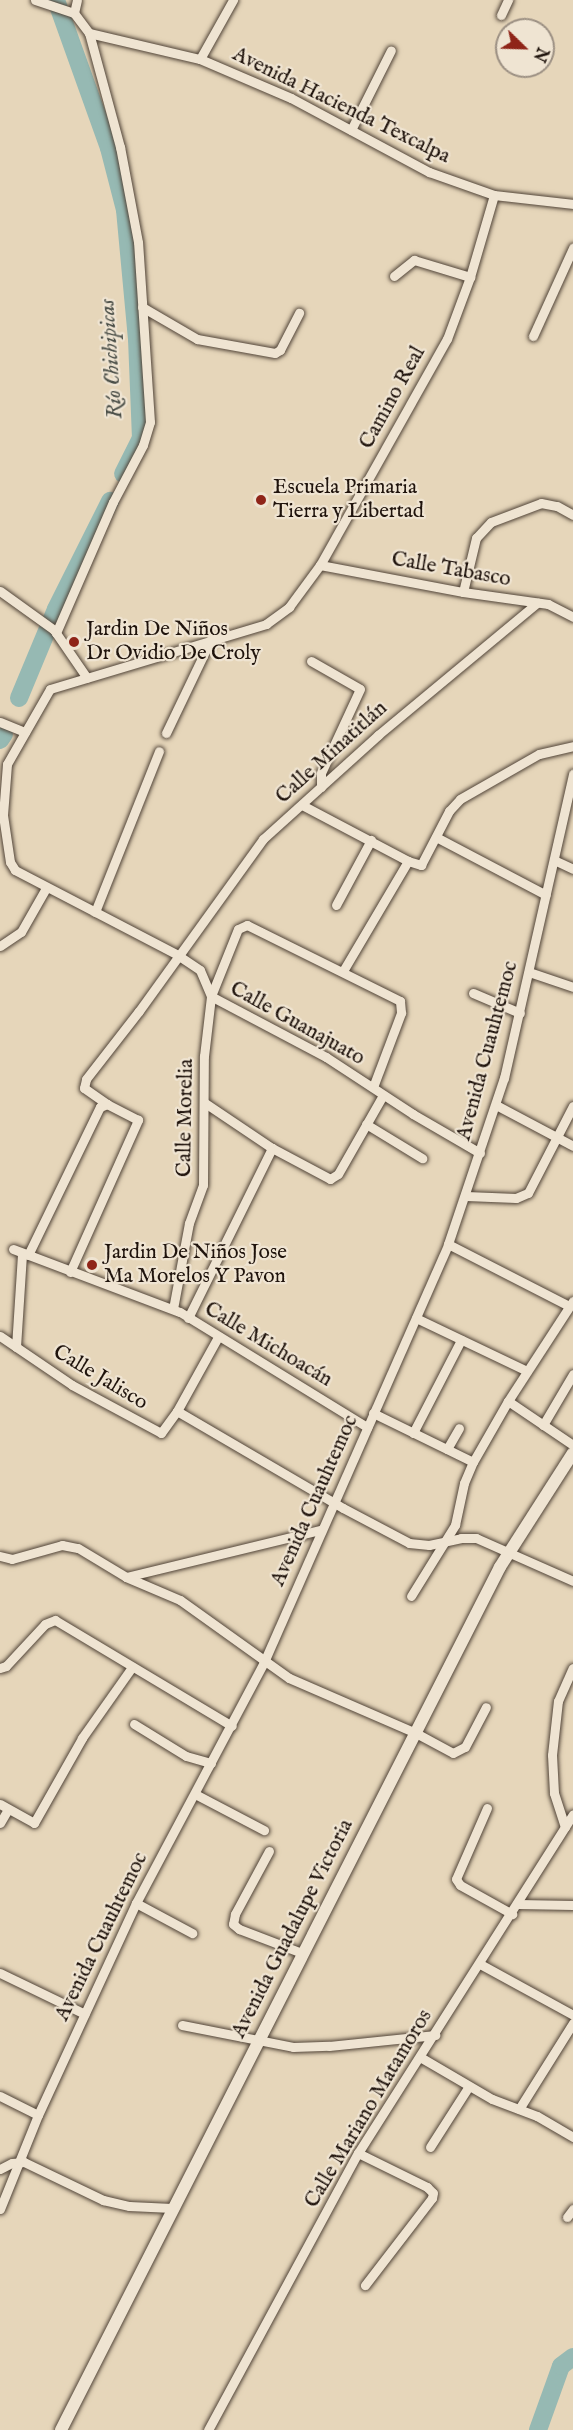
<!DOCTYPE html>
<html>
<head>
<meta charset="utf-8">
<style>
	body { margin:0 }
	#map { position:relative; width:573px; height:2430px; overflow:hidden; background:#e6d6ba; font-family:"IM FELL English",serif }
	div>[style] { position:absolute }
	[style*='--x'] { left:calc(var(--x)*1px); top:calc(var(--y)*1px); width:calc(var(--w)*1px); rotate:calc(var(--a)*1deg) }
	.river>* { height:18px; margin:-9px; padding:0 9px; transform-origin:9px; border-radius:9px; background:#96b9b3 }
	.roads { filter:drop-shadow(0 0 2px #514438) drop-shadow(0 0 2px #514438) }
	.minor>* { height:9px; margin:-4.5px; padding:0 4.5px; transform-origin:4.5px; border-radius:4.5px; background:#efe4d2 }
	.secondary>* { height:12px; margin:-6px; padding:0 6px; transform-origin:6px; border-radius:6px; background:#efe4d2 }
	.dots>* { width:16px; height:16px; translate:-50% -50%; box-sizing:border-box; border:3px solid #efe4d2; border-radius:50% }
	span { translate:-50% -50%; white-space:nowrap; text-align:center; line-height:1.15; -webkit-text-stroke:4.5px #efe4d2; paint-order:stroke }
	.street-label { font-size:21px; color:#1f130c }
	.poi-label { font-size:21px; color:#1f130c }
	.left { translate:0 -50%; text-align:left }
	.water-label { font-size:22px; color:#494d46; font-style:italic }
	.north { position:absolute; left:495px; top:18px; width:60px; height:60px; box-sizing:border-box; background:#efe4d2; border:2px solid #9c9083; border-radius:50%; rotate:113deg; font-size:16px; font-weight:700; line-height:24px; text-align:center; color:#1f130c }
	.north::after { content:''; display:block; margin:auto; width:21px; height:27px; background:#8f2418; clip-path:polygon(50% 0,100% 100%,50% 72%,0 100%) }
</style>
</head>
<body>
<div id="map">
	<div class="river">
		<i style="--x:56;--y:0;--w:157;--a:70.3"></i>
		<i style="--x:109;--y:148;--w:64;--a:75.5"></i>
		<i style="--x:125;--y:210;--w:130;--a:84.7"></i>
		<i style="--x:137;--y:339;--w:99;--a:87.7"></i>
		<i style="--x:141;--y:438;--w:40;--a:116.6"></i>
		<i style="--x:19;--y:698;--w:96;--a:-67.4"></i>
		<i style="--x:56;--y:609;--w:121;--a:-63.4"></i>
		<i style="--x:0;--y:740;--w:7;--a:-56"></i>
		<i style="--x:538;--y:2430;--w:68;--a:-70.2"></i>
		<i style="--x:561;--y:2366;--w:15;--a:-37"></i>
	</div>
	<div class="roads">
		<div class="minor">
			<i style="--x:35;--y:0;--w:41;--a:18.4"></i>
			<i style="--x:74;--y:13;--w:25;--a:53"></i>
			<i style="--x:89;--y:33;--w:114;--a:13.2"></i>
			<i style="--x:200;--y:59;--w:99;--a:23.2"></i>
			<i style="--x:291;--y:98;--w:157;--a:28.2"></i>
			<i style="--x:429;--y:172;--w:69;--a:19.5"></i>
			<i style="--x:494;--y:195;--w:80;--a:6.5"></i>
			<i style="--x:74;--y:13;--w:13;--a:-77"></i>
			<i style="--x:501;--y:15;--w:17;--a:-65"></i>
			<i style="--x:200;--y:59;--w:68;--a:-60.8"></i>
			<i style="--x:351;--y:130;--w:89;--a:-63.4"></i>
			<i style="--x:394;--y:276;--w:26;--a:-39"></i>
			<i style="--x:414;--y:260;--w:59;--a:16.9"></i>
			<i style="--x:142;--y:307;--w:64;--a:30.2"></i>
			<i style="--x:197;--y:339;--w:79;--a:10.2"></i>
			<i style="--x:275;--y:353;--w:6;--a:-31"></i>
			<i style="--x:280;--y:350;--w:42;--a:-62.8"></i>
			<i style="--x:533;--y:336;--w:97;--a:-65.6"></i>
			<i style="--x:320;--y:565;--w:146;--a:10.7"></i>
			<i style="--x:463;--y:592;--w:86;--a:8"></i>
			<i style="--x:548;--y:604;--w:28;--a:27"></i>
			<i style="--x:0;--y:591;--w:67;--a:35.8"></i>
			<i style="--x:54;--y:630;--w:58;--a:55.5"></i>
			<i style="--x:463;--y:592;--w:56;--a:-76.5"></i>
			<i style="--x:476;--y:538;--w:22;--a:-47"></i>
			<i style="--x:491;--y:522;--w:53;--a:-20.8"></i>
			<i style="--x:541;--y:503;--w:16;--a:11"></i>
			<i style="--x:557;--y:506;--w:18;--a:29"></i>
			<i style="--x:56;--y:633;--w:143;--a:-66.5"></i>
			<i style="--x:113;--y:502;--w:64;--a:-62.2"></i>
			<i style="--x:143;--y:445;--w:24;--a:-73"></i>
			<i style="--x:150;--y:422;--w:180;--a:-93.8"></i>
			<i style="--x:138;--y:242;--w:97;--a:-100.7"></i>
			<i style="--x:120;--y:147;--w:118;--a:-105.2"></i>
			<i style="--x:311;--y:661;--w:56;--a:29.7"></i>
			<i style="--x:360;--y:689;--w:93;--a:114.9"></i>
			<i style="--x:321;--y:773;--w:14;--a:90"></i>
			<i style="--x:0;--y:722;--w:27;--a:22"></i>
			<i style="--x:166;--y:733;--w:104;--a:-64.4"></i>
			<i style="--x:302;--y:805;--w:120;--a:27.8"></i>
			<i style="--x:408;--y:861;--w:14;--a:17"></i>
			<i style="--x:421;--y:865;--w:61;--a:-62.6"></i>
			<i style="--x:449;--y:811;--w:16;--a:-47"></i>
			<i style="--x:460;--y:799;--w:91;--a:-29.7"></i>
			<i style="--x:539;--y:754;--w:35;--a:-13"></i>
			<i style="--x:436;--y:837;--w:124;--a:27.8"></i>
			<i style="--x:554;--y:860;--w:21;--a:25"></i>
			<i style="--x:336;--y:905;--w:74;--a:-61.7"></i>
			<i style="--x:95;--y:912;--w:173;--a:-68.3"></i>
			<i style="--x:0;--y:946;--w:25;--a:-34"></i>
			<i style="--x:21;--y:932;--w:51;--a:-60.4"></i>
			<i style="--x:343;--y:971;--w:128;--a:-59.4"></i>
			<i style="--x:529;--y:972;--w:46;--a:18.8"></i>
			<i style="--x:473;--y:993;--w:51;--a:23.1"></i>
			<i style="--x:205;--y:1103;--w:81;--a:33.9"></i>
			<i style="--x:272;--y:1148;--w:66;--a:28.1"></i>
			<i style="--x:330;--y:1179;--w:9;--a:-32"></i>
			<i style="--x:338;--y:1174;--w:91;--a:-60.3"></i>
			<i style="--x:496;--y:1105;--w:87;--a:28"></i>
			<i style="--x:366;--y:1124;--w:66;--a:31.3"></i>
			<i style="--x:480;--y:1153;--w:78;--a:-149.8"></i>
			<i style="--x:413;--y:1114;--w:104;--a:-146.8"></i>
			<i style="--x:326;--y:1057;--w:130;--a:-152.1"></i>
			<i style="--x:211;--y:996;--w:28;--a:-113"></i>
			<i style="--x:200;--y:970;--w:27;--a:-146"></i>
			<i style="--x:178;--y:955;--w:184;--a:-152.5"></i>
			<i style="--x:15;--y:870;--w:9;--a:-122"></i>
			<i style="--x:10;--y:862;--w:48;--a:-98.5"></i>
			<i style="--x:3;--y:815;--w:51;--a:-85.5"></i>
			<i style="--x:7;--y:764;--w:86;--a:-60.2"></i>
			<i style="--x:50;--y:689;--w:226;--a:-16.7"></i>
			<i style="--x:266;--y:624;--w:29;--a:-36"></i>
			<i style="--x:289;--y:607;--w:52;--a:-53.6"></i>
			<i style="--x:320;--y:565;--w:259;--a:-60.7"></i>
			<i style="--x:447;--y:339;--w:66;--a:-69.6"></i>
			<i style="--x:470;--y:277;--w:85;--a:-73.7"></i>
			<i style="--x:466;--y:1196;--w:50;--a:2.3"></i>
			<i style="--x:516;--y:1198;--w:13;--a:-23"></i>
			<i style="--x:528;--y:1193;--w:98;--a:-62.7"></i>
			<i style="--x:448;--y:1244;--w:136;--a:27.1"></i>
			<i style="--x:13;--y:1249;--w:178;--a:20.7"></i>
			<i style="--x:180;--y:1312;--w:220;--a:31.6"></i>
			<i style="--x:28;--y:1255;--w:165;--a:-64.1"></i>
			<i style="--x:100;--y:1107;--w:8;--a:-23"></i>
			<i style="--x:70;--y:1272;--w:167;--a:-65.9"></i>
			<i style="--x:138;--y:1120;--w:35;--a:-153"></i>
			<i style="--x:107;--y:1104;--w:28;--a:-145"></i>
			<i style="--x:84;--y:1088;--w:9;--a:-77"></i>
			<i style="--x:86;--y:1079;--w:86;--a:-52.1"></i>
			<i style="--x:139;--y:1011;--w:212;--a:-54.2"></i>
			<i style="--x:263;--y:839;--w:155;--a:-42.1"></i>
			<i style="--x:378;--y:735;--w:207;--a:-39.7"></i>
			<i style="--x:173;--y:1309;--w:87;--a:-79.5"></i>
			<i style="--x:189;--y:1223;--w:40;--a:-69.8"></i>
			<i style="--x:203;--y:1185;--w:129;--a:-89.6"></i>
			<i style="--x:204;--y:1056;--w:60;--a:-83.3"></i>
			<i style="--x:211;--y:996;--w:72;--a:-68.1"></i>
			<i style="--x:238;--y:929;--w:10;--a:-24"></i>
			<i style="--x:247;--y:925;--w:171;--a:26.4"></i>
			<i style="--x:400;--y:1001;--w:12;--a:85"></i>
			<i style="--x:401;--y:1013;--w:79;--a:110.7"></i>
			<i style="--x:188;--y:1318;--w:190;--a:-63.7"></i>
			<i style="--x:416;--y:1318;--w:123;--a:25.5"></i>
			<i style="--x:0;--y:1336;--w:87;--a:34.2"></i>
			<i style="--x:72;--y:1385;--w:101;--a:28.3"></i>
			<i style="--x:161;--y:1433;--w:27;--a:-54"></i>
			<i style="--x:177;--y:1411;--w:85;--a:-61"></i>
			<i style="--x:16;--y:1347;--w:94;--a:-86.3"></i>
			<i style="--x:508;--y:1401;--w:78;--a:34.1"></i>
			<i style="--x:177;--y:1411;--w:192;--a:30.3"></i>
			<i style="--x:343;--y:1508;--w:75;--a:27.9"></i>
			<i style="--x:409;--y:1543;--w:20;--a:6"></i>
			<i style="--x:429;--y:1545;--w:33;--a:-12"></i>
			<i style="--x:461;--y:1538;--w:15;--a:0"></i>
			<i style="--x:476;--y:1538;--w:106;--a:23.9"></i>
			<i style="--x:373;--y:1413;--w:111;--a:26.1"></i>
			<i style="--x:543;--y:1425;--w:59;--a:-59.5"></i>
			<i style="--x:413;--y:1433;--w:105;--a:-62.7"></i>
			<i style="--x:447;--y:1449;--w:24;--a:-60"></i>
			<i style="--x:0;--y:1556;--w:12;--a:14"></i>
			<i style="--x:12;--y:1559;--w:52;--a:-15.6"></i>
			<i style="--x:62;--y:1545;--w:16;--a:11"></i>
			<i style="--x:78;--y:1548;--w:56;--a:31.1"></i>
			<i style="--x:126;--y:1577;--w:59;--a:23.1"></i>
			<i style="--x:180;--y:1600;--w:134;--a:35.6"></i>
			<i style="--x:289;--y:1678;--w:136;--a:23.4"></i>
			<i style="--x:414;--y:1732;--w:44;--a:28.3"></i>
			<i style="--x:453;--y:1753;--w:13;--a:-27"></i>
			<i style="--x:465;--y:1747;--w:45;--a:-62.3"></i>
			<i style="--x:126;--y:1577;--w:201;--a:-13.6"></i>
			<i style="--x:411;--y:1596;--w:84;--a:-58.2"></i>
			<i style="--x:455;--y:1525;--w:43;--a:-77.9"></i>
			<i style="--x:464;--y:1483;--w:23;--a:-67"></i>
			<i style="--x:473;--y:1462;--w:70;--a:-60.2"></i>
			<i style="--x:508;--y:1401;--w:119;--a:-57"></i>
			<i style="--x:0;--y:1668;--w:6;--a:-18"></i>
			<i style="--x:6;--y:1666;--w:57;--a:-47.1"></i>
			<i style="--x:45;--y:1624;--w:11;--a:-22"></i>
			<i style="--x:55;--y:1620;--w:206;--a:30.9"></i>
			<i style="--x:134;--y:1724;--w:61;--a:31.6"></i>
			<i style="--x:186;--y:1756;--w:26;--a:16"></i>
			<i style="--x:195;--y:1794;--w:78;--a:27.6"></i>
			<i style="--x:0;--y:1804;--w:39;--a:29"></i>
			<i style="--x:34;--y:1823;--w:98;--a:-60.5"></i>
			<i style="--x:82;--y:1738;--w:87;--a:-54.8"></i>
			<i style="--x:487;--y:1808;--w:77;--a:113.6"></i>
			<i style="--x:456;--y:1879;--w:7;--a:56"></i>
			<i style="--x:460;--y:1885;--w:60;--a:29.1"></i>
			<i style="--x:0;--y:1823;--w:16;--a:-60"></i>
			<i style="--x:565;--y:1827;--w:36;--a:-108"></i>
			<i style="--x:554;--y:1793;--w:38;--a:-93"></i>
			<i style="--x:552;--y:1755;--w:54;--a:-83.7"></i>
			<i style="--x:558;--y:1701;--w:36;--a:-66"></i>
			<i style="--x:269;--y:1851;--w:72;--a:118.4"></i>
			<i style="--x:235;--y:1914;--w:10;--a:101"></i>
			<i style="--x:233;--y:1924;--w:8;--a:40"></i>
			<i style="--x:239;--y:1929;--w:67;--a:20.9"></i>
			<i style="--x:136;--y:1903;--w:64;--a:28.2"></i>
			<i style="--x:518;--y:1904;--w:55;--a:1"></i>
			<i style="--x:480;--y:1964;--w:106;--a:28.7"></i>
			<i style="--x:0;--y:1973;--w:94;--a:25.8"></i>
			<i style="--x:182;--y:2025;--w:113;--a:11.2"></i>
			<i style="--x:293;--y:2047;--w:36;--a:-2"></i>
			<i style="--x:329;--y:2046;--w:107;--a:-5.9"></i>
			<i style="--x:420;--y:2057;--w:83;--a:30.3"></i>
			<i style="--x:492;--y:2099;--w:48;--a:20.7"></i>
			<i style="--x:537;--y:2116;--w:42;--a:30.3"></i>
			<i style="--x:0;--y:2096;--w:42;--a:26.6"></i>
			<i style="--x:519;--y:2109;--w:102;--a:-57.9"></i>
			<i style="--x:430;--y:2147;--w:72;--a:-57.4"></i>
			<i style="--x:358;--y:2153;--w:77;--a:26.2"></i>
			<i style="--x:427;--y:2187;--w:8;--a:45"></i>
			<i style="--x:433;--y:2193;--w:5;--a:101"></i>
			<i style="--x:432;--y:2198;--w:110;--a:127.6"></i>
			<i style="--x:0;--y:2169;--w:13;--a:-27"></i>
			<i style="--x:12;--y:2163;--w:12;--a:-5"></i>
			<i style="--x:24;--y:2162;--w:88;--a:25.7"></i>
			<i style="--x:103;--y:2200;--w:27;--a:13"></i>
			<i style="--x:129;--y:2206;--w:43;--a:2.7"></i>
			<i style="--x:0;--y:2209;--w:101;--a:-68"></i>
			<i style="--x:38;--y:2115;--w:234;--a:-65.2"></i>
			<i style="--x:136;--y:1903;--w:273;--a:-62"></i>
			<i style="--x:264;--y:1662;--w:457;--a:-66.2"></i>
			<i style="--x:448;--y:1244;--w:175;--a:-71.4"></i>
			<i style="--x:504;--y:1078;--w:312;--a:-77.2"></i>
			<i style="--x:567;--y:2217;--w:10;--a:-53"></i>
			<i style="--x:208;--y:2430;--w:315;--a:-61.6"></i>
			<i style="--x:358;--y:2153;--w:401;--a:-57.6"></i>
		</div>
		<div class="secondary">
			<i style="--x:61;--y:2430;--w:968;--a:-63.04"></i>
			<i style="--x:500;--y:1567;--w:135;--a:-57.4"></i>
		</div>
	</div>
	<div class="dots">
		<i style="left:261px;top:500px;background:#8f2418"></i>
		<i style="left:74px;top:642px;background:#8f2418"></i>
		<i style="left:92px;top:1265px;background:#8f2418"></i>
	</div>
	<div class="street-label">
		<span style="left:341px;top:106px;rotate:26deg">Avenida Hacienda Texcalpa</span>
		<span style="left:393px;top:398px;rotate:-61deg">Camino Real</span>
		<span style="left:451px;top:570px;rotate:10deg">Calle Tabasco</span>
		<span style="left:332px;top:753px;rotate:-42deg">Calle Minatitlán</span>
		<span style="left:297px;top:1024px;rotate:29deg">Calle Guanajuato</span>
		<span style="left:488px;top:1051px;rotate:-75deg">Avenida Cuauhtemoc</span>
		<span style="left:186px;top:1118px;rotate:-89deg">Calle Morelia</span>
		<span style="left:268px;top:1345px;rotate:31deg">Calle Michoacán</span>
		<span style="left:100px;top:1378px;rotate:31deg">Calle Jalisco</span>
		<span style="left:315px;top:1501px;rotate:-66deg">Avenida Cuauhtemoc</span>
		<span style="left:293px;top:1929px;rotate:-63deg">Avenida Guadalupe Victoria</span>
		<span style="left:102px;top:1937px;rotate:-64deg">Avenida Cuauhtemoc</span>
		<span style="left:369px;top:2109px;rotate:-59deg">Calle Mariano Matamoros</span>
	</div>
	<div class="poi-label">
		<span class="left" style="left:273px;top:500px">Escuela Primaria<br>Tierra y Libertad</span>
		<span class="left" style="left:86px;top:642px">Jardin De Niños<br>Dr Ovidio De Croly</span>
		<span class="left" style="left:104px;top:1265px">Jardin De Niños Jose<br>Ma Morelos Y Pavon</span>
	</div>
	<div class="water-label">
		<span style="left:112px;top:359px;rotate:-94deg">Río Chichipicas</span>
	</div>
	<div class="north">N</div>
</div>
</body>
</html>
